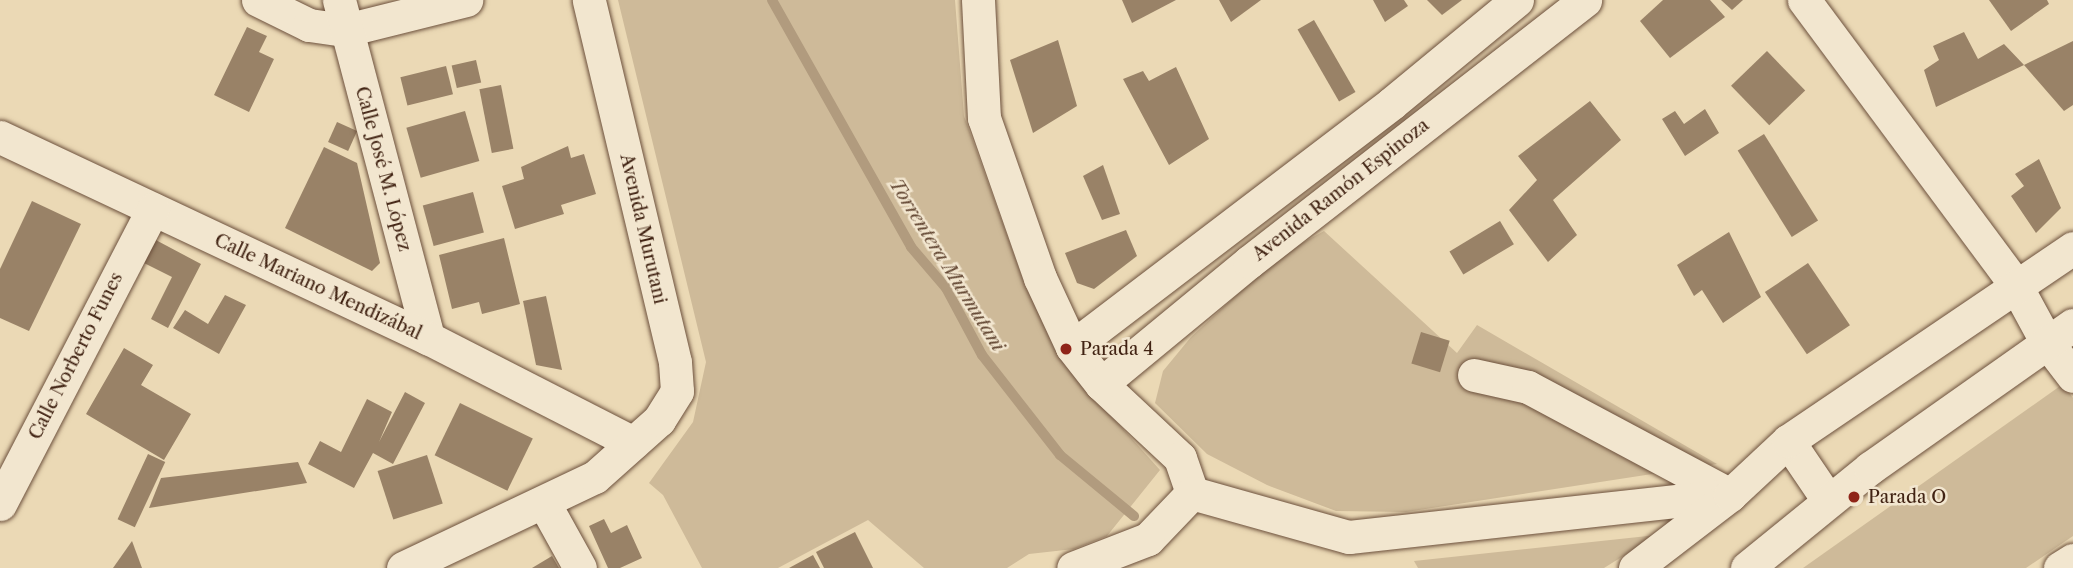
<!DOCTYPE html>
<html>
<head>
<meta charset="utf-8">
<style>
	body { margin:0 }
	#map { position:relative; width:2073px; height:568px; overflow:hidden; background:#ebd9b5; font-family:"Libre Caslon Text",serif }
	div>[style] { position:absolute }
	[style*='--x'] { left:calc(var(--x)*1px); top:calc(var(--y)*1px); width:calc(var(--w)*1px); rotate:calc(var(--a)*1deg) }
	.green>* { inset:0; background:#ceba99 }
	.stream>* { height:10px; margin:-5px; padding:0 5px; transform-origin:5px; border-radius:5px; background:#b19b7e }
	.building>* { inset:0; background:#998267; transform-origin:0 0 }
	.roads { filter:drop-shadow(0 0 2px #6c503c) drop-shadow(0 0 2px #6c503c) }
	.minor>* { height:33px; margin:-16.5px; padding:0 16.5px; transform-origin:16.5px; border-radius:16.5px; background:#f2e6cf }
	.dots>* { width:19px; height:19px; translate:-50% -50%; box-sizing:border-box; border:4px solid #f2e6cf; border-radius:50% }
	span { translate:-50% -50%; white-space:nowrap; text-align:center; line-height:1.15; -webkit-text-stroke:5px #f2e6cf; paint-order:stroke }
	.street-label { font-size:18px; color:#412313 }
	.poi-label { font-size:18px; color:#412313 }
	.left { translate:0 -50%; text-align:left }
	.water-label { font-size:19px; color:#634733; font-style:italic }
</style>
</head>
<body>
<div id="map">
	<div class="green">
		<i style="clip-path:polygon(618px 0,955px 0,964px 116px,1026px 288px,1087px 389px,1160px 470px,1107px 536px,1074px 549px,1029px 554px,1007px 568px,924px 568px,868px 520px,778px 568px,702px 568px,663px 495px,649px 483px,693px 422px,706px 362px)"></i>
		<i style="clip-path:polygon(1324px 231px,1457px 353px,1477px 325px,1717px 464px,1406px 512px,1336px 511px,1267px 485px,1207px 454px,1155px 403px,1163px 371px,1191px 337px,1279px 256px)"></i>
		<i style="clip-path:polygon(2063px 384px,2073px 398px,2073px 536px,2026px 568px,1803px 568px)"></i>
		<i style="clip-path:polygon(1657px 535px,1604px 568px,1418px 568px,1414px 561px)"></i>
	</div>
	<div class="stream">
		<i style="--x:772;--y:0;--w:283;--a:60.6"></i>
		<i style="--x:911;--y:247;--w:54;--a:49.5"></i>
		<i style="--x:946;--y:288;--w:76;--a:61.8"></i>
		<i style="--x:982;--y:355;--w:127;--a:52"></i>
		<i style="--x:1060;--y:455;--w:96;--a:39.5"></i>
	</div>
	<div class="building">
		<i style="clip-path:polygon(1122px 0,1176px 0,1132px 23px)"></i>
		<i style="clip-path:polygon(1219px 0,1261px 0,1231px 22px)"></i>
		<i style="clip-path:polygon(1373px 0,1404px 0,1408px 6px,1385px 22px)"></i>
		<i style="clip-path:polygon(1427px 0,1462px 0,1442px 15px)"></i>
		<i style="clip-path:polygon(1663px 0,1710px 0,1725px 17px,1670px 58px,1640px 21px)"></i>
		<i style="clip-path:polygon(1721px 0,1743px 0,1732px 10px)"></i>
		<i style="clip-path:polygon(1989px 0,2047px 0,2049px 4px,2011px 31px)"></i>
		<i style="left:1314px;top:20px;width:83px;height:19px;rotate:60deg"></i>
		<i style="clip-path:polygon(247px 27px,267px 36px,259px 52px,274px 59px,249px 112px,214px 95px)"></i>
		<i style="clip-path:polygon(1964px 32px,1978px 59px,2004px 44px,2024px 65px,1936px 107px,1924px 70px,1939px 60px,1933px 46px)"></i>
		<i style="clip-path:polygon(1058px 40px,1077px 106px,1033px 133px,1010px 60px)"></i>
		<i style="clip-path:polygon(2073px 41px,2073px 105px,2064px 111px,2024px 65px)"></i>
		<i style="left:1767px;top:51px;width:55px;height:50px;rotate:46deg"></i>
		<i style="left:476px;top:60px;width:23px;height:25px;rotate:77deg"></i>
		<i style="left:446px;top:66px;width:29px;height:47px;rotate:76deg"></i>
		<i style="clip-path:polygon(1176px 67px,1209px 139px,1169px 165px,1123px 79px,1143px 71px,1149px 81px)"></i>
		<i style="left:501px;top:85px;width:65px;height:22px;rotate:79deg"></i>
		<i style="clip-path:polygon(1590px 101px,1621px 140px,1553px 200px,1577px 235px,1548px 262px,1509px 210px,1537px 180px,1518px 156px)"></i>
		<i style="clip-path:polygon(1705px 109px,1719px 133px,1685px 156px,1662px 119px,1675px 111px,1684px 124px)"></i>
		<i style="left:465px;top:111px;width:52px;height:61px;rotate:74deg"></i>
		<i style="left:337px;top:122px;width:22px;height:22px;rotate:24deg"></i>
		<i style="left:1764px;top:134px;width:102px;height:31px;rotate:58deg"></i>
		<i style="clip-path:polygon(568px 146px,571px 158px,584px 154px,596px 194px,561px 205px,564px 214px,515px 229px,502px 186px,524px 179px,521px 167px)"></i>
		<i style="clip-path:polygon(324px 147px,357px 163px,380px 263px,372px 271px,285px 228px)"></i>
		<i style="clip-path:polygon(2039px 159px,2061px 208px,2036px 233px,2011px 196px,2024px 186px,2015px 174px)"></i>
		<i style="clip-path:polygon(1103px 165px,1120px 214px,1102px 220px,1083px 176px)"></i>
		<i style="left:473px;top:192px;width:42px;height:52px;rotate:75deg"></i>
		<i style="clip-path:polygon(32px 201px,81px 224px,29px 331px,0 318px,0 269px)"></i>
		<i style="left:1500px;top:221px;width:27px;height:59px;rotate:59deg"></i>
		<i style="clip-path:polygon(1126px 230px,1137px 256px,1094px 289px,1077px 283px,1065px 253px)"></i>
		<i style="clip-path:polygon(1729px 232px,1761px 297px,1723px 323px,1702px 290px,1694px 296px,1677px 265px)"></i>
		<i style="clip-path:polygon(152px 238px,201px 264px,168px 328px,151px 319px,172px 277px,140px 261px)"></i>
		<i style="clip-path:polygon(504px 238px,520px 304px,482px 314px,479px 302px,452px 309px,439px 255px)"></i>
		<i style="left:1808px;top:263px;width:75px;height:52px;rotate:56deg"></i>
		<i style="clip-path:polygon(225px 295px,246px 305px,219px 354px,173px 328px,185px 310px,208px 324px)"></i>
		<i style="clip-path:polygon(546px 296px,562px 370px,536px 365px,523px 301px)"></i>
		<i style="left:1421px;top:332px;width:30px;height:33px;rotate:17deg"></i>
		<i style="clip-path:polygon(124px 348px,153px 365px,141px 385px,191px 414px,164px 460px,86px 414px)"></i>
		<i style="clip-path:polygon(405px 392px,425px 403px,393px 464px,373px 453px,354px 488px,308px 464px,320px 441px,341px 452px,367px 399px,392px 412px,379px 442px)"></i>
		<i style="left:460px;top:403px;width:81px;height:58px;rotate:26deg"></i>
		<i style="left:148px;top:454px;width:19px;height:72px;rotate:25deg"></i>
		<i style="left:427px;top:455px;width:51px;height:52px;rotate:72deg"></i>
		<i style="clip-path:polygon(298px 462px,307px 483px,149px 508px,161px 478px)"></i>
		<i style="clip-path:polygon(604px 519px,611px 533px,627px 525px,642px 558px,620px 568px,608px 568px,589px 526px)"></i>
		<i style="clip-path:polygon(855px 532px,873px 568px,824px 568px,816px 552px)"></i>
		<i style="clip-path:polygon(132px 541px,142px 568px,113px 568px)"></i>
		<i style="clip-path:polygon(813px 555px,820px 568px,789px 568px)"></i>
		<i style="clip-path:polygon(552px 556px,559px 568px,532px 568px)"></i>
	</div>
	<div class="roads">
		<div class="minor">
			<i style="--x:258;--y:0;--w:57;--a:26.1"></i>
			<i style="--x:309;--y:25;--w:37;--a:8"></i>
			<i style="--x:346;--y:30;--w:124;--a:-14"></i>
			<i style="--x:339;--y:0;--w:350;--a:75.2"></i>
			<i style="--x:978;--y:0;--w:118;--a:87.1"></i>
			<i style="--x:984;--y:118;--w:170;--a:70.7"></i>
			<i style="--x:1040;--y:278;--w:76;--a:65.1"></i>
			<i style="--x:1072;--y:347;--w:47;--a:51.9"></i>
			<i style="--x:1101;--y:384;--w:108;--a:43.1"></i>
			<i style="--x:1180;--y:458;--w:37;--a:71"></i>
			<i style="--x:1192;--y:493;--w:64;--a:133.7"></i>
			<i style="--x:1148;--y:539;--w:80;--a:158.9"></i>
			<i style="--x:1804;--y:0;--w:354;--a:53.4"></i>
			<i style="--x:2015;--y:284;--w:65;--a:61.5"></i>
			<i style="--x:2046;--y:341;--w:44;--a:52.4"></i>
			<i style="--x:0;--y:137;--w:473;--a:25.2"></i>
			<i style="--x:428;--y:338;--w:230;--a:27.1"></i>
			<i style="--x:1072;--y:347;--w:402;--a:-37.3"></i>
			<i style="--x:1392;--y:103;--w:162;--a:-39.5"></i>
			<i style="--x:1474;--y:375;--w:55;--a:12.5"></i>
			<i style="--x:1528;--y:387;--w:229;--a:28.1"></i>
			<i style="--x:1101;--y:384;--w:192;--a:-39.5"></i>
			<i style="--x:1249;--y:262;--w:426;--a:-37.9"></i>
			<i style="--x:1788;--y:441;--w:71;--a:55.9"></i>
			<i style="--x:1192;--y:493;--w:163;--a:15.7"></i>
			<i style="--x:1349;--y:537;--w:383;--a:-6.3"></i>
			<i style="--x:544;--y:503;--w:74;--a:61"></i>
			<i style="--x:0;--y:504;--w:332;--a:-62.6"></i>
			<i style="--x:403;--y:568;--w:212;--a:-25.4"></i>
			<i style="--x:595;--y:477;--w:86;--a:-41.7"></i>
			<i style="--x:659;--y:420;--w:34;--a:-58"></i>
			<i style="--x:677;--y:391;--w:29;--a:-94"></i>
			<i style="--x:675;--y:362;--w:372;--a:-103.4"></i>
			<i style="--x:1635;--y:568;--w:120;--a:-37.5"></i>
			<i style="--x:1730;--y:495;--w:79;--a:-43"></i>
			<i style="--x:1788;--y:441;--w:344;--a:-34.1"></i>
			<i style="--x:1747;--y:568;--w:159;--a:-39.1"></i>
			<i style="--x:1870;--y:468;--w:248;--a:-35.2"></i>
			<i style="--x:2060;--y:568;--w:15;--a:-32"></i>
		</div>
	</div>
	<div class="dots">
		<i style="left:1066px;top:349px;background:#8f2418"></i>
		<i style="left:1854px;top:497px;background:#8f2418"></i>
	</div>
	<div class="street-label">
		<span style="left:383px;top:169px;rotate:75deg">Calle José M. López</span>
		<span style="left:1341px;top:190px;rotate:-38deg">Avenida Ramón Espinoza</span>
		<span style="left:643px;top:229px;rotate:77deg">Avenida Murutani</span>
		<span style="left:318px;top:287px;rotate:25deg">Calle Mariano Mendizábal</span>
		<span style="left:76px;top:356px;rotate:-63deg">Calle Norberto Funes</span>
	</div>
	<div class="poi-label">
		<span class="left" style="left:1080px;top:349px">Parada 4</span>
		<span class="left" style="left:1868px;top:497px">Parada O</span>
	</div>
	<div class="water-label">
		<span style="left:947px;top:265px;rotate:58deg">Torrentera Murmutani</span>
	</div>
</div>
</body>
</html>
